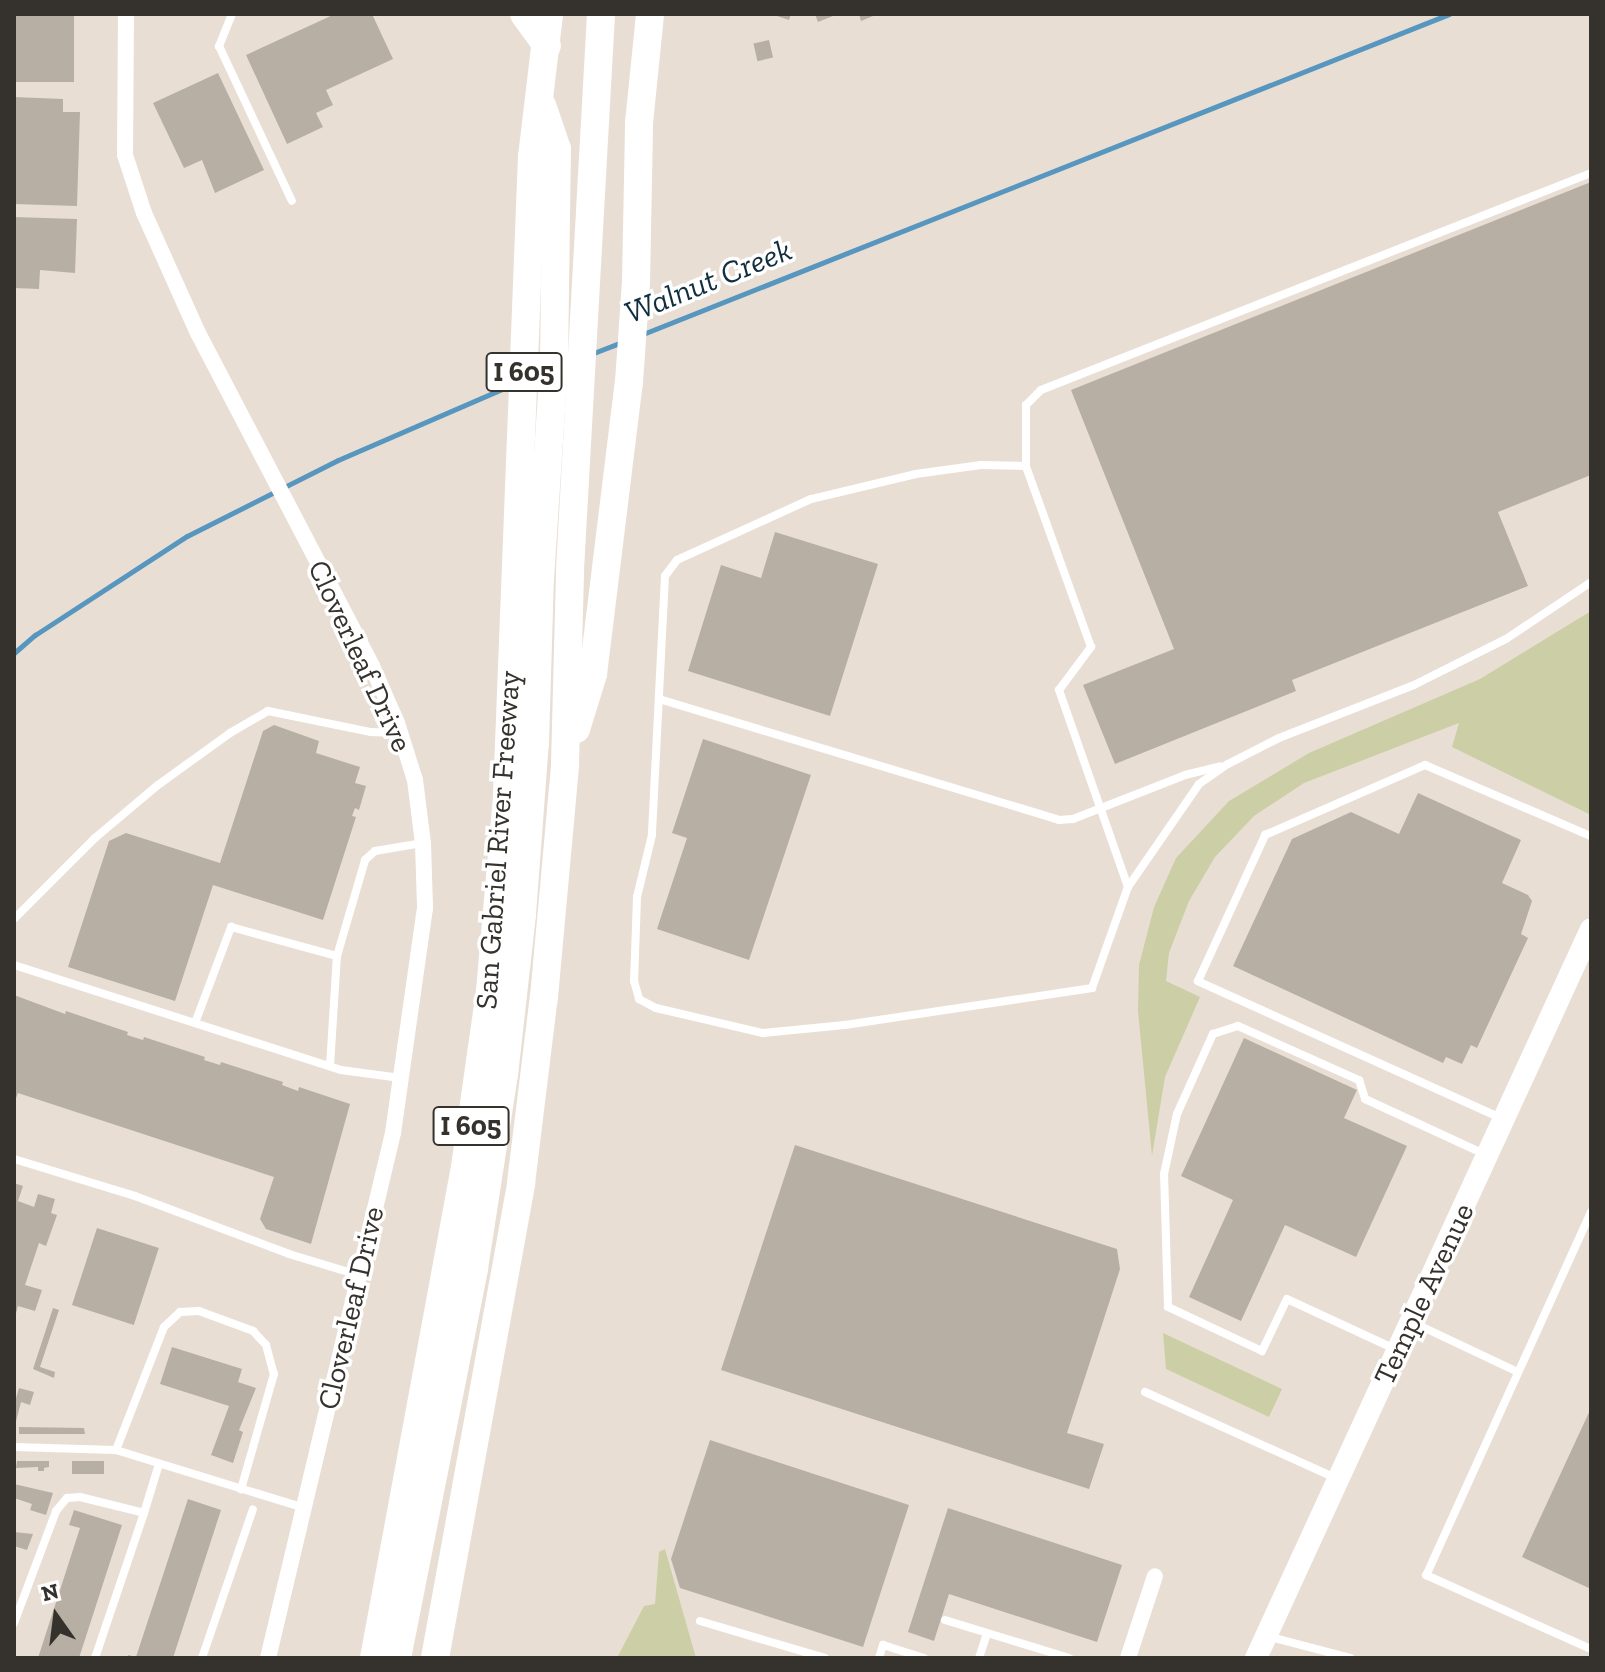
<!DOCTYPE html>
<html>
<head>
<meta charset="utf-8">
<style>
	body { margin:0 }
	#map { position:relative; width:1605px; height:1672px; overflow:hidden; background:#e9ded4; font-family:"Zilla Slab",serif }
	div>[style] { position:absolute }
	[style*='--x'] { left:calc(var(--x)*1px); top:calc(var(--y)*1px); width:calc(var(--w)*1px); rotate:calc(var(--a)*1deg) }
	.green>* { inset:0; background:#cccfa5 }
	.stream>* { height:5px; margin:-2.5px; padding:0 2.5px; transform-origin:2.5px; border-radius:2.5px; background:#5796be }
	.building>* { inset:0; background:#b8afa4; transform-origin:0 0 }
	.service>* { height:8px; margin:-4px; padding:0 4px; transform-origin:4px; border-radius:4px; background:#fff }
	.minor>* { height:16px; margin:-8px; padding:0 8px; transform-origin:8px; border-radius:8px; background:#fff }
	.secondary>* { height:22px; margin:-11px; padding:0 11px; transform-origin:11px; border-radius:11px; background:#fff }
	.motorway>* { height:28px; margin:-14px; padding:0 14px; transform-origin:14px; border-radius:14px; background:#fff }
	span { translate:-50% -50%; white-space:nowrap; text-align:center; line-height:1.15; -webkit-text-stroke:7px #fff; paint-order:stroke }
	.shield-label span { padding:2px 6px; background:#fff; border:2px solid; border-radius:6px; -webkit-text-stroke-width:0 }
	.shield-label { font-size:28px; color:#35312d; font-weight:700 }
	.street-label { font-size:30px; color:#35312d }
	.water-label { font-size:32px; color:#112e3f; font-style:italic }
	.frame { position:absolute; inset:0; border:16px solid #35312d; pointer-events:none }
	.north { position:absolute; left:16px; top:1576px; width:80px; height:80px; -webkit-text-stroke:6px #fff; paint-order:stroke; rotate:346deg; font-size:22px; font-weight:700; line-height:32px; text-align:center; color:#35312d }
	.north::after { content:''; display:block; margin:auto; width:28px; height:36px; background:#35312d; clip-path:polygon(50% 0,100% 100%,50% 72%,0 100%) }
</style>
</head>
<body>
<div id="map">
	<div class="green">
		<i style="clip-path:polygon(1591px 611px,1591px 815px,1452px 747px,1459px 723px,1304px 783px,1254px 816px,1215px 857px,1189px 901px,1169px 953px,1166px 981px,1200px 997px,1165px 1077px,1152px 1156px,1138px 1011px,1139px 965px,1154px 907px,1176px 858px,1229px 801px,1309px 753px,1480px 679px)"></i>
		<i style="clip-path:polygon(1163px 1333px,1282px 1389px,1269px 1417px,1166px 1369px)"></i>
		<i style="clip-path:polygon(665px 1549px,696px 1658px,617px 1658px,644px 1606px,655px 1604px,659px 1552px)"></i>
	</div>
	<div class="stream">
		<i style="--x:643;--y:334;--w:867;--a:-21.65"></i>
		<i style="--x:591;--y:354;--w:33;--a:-21"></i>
		<i style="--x:14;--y:653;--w:28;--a:-41"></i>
		<i style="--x:35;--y:635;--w:181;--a:-33.1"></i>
		<i style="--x:187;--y:536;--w:169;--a:-26.7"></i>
		<i style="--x:338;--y:460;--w:192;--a:-23.4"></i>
	</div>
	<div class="building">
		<i style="left:14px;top:14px;width:60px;height:68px"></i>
		<i style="clip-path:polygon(335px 14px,372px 14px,393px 59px,326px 90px,333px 105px,316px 113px,323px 127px,287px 144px,246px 55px)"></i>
		<i style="clip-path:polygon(771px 14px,791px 14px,789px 20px)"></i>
		<i style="clip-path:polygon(815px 14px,838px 14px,818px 22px)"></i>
		<i style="clip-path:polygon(859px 14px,878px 14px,861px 21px)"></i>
		<i style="left:769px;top:40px;width:18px;height:16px;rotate:77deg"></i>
		<i style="clip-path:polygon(218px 73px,264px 170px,215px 193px,202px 160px,184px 168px,153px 103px)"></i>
		<i style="clip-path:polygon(14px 97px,63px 99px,63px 112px,80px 112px,77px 206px,14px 204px)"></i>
		<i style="clip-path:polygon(1591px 182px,1591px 475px,1498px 512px,1528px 586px,1292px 680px,1296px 691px,1115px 764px,1083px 685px,1174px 649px,1071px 390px)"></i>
		<i style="clip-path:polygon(14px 217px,77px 219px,75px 273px,40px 270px,39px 289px,14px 288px)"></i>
		<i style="clip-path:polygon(775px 532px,878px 564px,830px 716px,688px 671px,721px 565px,761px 578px)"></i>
		<i style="clip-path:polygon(274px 725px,319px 741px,316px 753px,360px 767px,355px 783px,366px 786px,359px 810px,355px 808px,352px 816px,356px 817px,323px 920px,213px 885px,175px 1001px,68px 967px,109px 841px,126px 833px,220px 863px,263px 731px)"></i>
		<i style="clip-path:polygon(703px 739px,811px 775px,749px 960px,657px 929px,687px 838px,672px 833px)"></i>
		<i style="clip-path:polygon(1418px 793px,1521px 840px,1502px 883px,1528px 895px,1532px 901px,1521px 934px,1528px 938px,1477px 1048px,1471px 1045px,1462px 1064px,1446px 1057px,1443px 1063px,1233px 966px,1292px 839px,1351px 812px,1399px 834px)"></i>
		<i style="clip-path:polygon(14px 995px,65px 1014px,66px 1011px,128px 1032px,127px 1035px,143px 1040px,144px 1037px,205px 1057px,204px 1060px,220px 1065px,221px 1062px,283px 1082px,282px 1085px,298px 1091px,299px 1087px,350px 1104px,311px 1244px,266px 1229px,260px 1219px,274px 1177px,18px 1093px,14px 1104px)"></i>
		<i style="clip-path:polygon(1244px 1038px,1357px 1090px,1344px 1118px,1407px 1146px,1356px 1257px,1285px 1225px,1241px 1321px,1189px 1297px,1233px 1200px,1181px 1176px)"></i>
		<i style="clip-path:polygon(795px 1145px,1117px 1249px,1120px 1269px,1067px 1433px,1104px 1444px,1089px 1489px,721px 1370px)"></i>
		<i style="clip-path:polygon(14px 1183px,23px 1186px,18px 1201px,34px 1207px,38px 1194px,55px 1199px,51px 1213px,57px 1215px,46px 1246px,39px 1243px,25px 1285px,42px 1290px,35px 1311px,18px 1306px,15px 1317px)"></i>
		<i style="left:97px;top:1228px;width:65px;height:81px;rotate:18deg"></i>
		<i style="clip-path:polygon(53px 1308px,59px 1310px,40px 1367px,55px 1372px,54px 1378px,33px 1369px)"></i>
		<i style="clip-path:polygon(172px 1347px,242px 1369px,238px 1382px,256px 1388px,239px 1430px,243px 1432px,233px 1463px,211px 1455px,229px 1406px,160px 1384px)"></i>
		<i style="clip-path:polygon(19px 1388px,34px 1392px,30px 1405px,21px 1402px,15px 1425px,14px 1405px)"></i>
		<i style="clip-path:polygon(1591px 1408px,1591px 1589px,1522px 1557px)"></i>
		<i style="clip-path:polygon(19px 1427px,84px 1428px,85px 1434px,19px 1434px)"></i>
		<i style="clip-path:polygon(710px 1440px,909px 1505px,863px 1647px,680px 1588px,671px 1559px)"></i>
		<i style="clip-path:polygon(17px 1461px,49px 1461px,49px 1467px,44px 1468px,44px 1471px,38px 1471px,38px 1467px,16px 1468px)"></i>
		<i style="left:72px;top:1461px;width:32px;height:13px"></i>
		<i style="clip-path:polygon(14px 1484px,53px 1493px,46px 1515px,30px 1510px,32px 1504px,14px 1498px)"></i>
		<i style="clip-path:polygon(188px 1499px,221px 1510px,173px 1658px,127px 1658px,128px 1655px,136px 1657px)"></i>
		<i style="clip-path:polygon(948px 1508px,1122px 1565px,1097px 1642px,949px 1594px,934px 1641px,908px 1632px)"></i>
		<i style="clip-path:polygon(74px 1510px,122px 1525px,79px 1658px,38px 1658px,80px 1528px,69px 1525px)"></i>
		<i style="clip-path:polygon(14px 1532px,33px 1534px,27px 1550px,14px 1546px)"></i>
	</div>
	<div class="service">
		<i style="--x:232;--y:14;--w:35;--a:112"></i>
		<i style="--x:219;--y:46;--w:171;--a:64.8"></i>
		<i style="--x:1026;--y:466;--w:45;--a:-178.7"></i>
		<i style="--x:981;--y:465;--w:66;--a:172.1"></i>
		<i style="--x:916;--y:474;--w:108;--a:166.6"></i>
		<i style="--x:811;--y:499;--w:147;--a:155.5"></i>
		<i style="--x:677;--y:560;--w:20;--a:127"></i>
		<i style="--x:665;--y:576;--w:259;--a:92.9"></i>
		<i style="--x:652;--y:835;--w:64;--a:103.6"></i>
		<i style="--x:637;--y:897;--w:84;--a:92"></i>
		<i style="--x:634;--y:981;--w:19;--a:74"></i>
		<i style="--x:639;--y:999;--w:19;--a:28"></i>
		<i style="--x:656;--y:1008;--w:110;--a:13.2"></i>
		<i style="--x:763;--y:1033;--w:82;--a:-5.6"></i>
		<i style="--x:845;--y:1025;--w:250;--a:-8.5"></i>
		<i style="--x:1092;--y:988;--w:107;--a:-70.4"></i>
		<i style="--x:1128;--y:887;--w:125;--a:-55.4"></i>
		<i style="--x:1199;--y:784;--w:35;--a:-35"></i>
		<i style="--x:1228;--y:764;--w:57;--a:-27"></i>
		<i style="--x:1279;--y:738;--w:145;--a:-21.4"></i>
		<i style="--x:1414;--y:685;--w:103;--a:-26.6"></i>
		<i style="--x:1506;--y:639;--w:102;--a:-33.8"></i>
		<i style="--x:659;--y:699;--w:418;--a:16.8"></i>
		<i style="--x:1059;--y:820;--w:14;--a:-4"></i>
		<i style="--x:1073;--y:819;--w:120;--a:-21.4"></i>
		<i style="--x:1185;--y:775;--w:36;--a:-14"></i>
		<i style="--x:1128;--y:887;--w:209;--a:-109.3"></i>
		<i style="--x:1059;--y:690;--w:54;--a:-53.3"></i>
		<i style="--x:1091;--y:647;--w:192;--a:-109.8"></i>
		<i style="--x:1026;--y:466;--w:61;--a:-90"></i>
		<i style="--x:1026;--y:405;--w:21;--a:-45"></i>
		<i style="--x:1041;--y:390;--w:591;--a:-21.53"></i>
		<i style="--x:14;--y:919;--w:115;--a:-45"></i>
		<i style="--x:95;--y:838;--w:82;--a:-40.1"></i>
		<i style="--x:158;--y:785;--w:89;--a:-35.8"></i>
		<i style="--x:230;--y:733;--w:44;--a:-30.1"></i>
		<i style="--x:268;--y:711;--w:104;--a:11.6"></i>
		<i style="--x:370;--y:732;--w:29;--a:2"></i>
		<i style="--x:14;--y:965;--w:343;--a:17.8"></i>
		<i style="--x:341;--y:1070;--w:60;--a:7.7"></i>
		<i style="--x:195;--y:1023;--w:103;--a:-69.4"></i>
		<i style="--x:231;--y:927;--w:110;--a:15.3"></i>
		<i style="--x:330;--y:1066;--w:110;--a:-86.4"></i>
		<i style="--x:337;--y:956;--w:100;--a:-73.7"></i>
		<i style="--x:365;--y:860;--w:13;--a:-42"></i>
		<i style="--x:375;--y:851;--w:49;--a:-9.5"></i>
		<i style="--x:1503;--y:1119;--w:335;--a:-155.7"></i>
		<i style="--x:1198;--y:981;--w:161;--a:-65.3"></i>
		<i style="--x:1265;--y:835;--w:175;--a:-23.6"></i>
		<i style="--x:1425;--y:765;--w:181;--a:23.2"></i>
		<i style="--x:14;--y:1159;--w:127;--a:17"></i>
		<i style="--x:135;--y:1196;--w:165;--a:20.6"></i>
		<i style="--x:289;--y:1254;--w:72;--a:16.9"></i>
		<i style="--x:1591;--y:1212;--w:399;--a:114.4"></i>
		<i style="--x:1426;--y:1575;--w:181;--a:24.2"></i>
		<i style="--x:1412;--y:1322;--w:117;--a:25.3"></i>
		<i style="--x:1397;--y:1350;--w:121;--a:-155.1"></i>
		<i style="--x:1287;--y:1299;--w:58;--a:115.7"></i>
		<i style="--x:1262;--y:1351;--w:104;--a:-154.9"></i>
		<i style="--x:1168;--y:1307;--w:133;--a:-91.7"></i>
		<i style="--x:1164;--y:1174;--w:61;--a:-77.8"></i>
		<i style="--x:1177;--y:1114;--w:88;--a:-65.8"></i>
		<i style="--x:1213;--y:1034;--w:26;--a:-18"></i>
		<i style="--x:1238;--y:1026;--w:133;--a:24.1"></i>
		<i style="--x:1359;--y:1080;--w:20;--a:72"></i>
		<i style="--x:1365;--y:1099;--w:131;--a:24.8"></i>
		<i style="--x:1145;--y:1392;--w:212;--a:24.3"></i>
		<i style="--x:14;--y:1447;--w:102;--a:1.7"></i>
		<i style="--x:116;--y:1450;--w:197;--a:17.1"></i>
		<i style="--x:116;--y:1450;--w:132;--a:-68.7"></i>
		<i style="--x:164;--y:1327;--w:22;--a:-43"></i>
		<i style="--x:180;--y:1312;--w:19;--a:-3"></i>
		<i style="--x:199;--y:1311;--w:58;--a:20.3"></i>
		<i style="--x:253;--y:1331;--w:19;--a:47"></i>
		<i style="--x:266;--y:1345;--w:30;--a:75"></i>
		<i style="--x:274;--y:1374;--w:120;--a:106"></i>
		<i style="--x:945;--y:1620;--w:130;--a:17"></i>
		<i style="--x:700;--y:1621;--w:130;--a:16.5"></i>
		<i style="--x:14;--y:1623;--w:120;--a:-69.4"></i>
		<i style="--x:56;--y:1511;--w:17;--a:-50"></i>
		<i style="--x:67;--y:1498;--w:13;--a:-4"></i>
		<i style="--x:80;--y:1497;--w:66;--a:14"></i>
		<i style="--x:144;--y:1513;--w:51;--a:-73"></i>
		<i style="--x:1267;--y:1636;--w:86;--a:14.8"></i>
		<i style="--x:95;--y:1658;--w:153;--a:-71.3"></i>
		<i style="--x:202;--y:1658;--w:157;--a:-71.1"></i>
		<i style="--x:879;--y:1658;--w:14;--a:-73"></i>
		<i style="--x:883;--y:1645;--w:43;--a:17.6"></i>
		<i style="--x:979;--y:1658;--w:26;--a:-72"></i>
	</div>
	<div class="minor">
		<i style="--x:126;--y:14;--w:141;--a:90.4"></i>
		<i style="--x:125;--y:155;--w:61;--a:71.9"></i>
		<i style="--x:144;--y:213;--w:132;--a:65.8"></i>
		<i style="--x:198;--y:333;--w:376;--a:62.4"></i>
		<i style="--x:372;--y:666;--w:62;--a:66.3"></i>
		<i style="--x:397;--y:723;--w:60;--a:72.5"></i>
		<i style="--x:415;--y:780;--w:64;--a:82.8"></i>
		<i style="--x:423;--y:843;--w:65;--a:88.2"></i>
		<i style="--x:425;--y:908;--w:227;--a:98.1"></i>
		<i style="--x:393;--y:1133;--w:540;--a:103.39"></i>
		<i style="--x:1128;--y:1658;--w:86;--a:-71.8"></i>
	</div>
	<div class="secondary">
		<i style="--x:1256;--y:1658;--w:802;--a:-65.32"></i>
	</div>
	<div class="motorway">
		<i style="--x:524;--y:14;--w:39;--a:54"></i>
		<i style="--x:576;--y:729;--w:58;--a:-72.8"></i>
		<i style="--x:593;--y:674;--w:294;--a:-83"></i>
		<i style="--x:629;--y:382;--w:99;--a:-86"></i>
		<i style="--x:636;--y:283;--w:160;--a:-88.9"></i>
		<i style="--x:639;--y:123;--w:110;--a:-84.2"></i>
		<i style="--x:374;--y:1658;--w:492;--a:-79.5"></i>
		<i style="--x:464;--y:1174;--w:185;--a:-81.9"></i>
		<i style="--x:490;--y:991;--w:197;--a:-85"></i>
		<i style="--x:507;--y:795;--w:638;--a:-87.76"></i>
		<i style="--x:532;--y:157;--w:144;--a:-83.2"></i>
		<i style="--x:397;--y:1658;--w:398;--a:-78.8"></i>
		<i style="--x:474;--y:1268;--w:195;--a:-81.2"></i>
		<i style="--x:504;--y:1075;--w:162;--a:-83.6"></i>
		<i style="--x:522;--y:914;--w:171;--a:-85.7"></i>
		<i style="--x:535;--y:743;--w:164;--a:-88.3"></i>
		<i style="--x:540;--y:579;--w:218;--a:-86.3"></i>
		<i style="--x:554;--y:361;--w:212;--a:-89.2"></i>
		<i style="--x:557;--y:149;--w:46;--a:-108.8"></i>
		<i style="--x:435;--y:1658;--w:483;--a:-79.7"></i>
		<i style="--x:521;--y:1183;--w:187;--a:-83"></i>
		<i style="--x:544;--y:997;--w:234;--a:-84.8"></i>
		<i style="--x:565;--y:764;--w:195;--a:-88.5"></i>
		<i style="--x:570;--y:569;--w:556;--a:-86.8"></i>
	</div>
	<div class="shield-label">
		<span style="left:524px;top:372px">I 605</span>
		<span style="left:471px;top:1126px">I 605</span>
	</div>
	<div class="street-label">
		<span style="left:360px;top:656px;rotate:65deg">Cloverleaf Drive</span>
		<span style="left:498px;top:840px;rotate:-86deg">San Gabriel River Freeway</span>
		<span style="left:1424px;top:1294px;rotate:-65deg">Temple Avenue</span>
		<span style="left:351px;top:1308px;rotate:-77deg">Cloverleaf Drive</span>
	</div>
	<div class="water-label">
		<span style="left:708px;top:281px;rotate:-22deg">Walnut Creek</span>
	</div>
	<div class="frame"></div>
	<div class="north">N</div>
</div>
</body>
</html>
